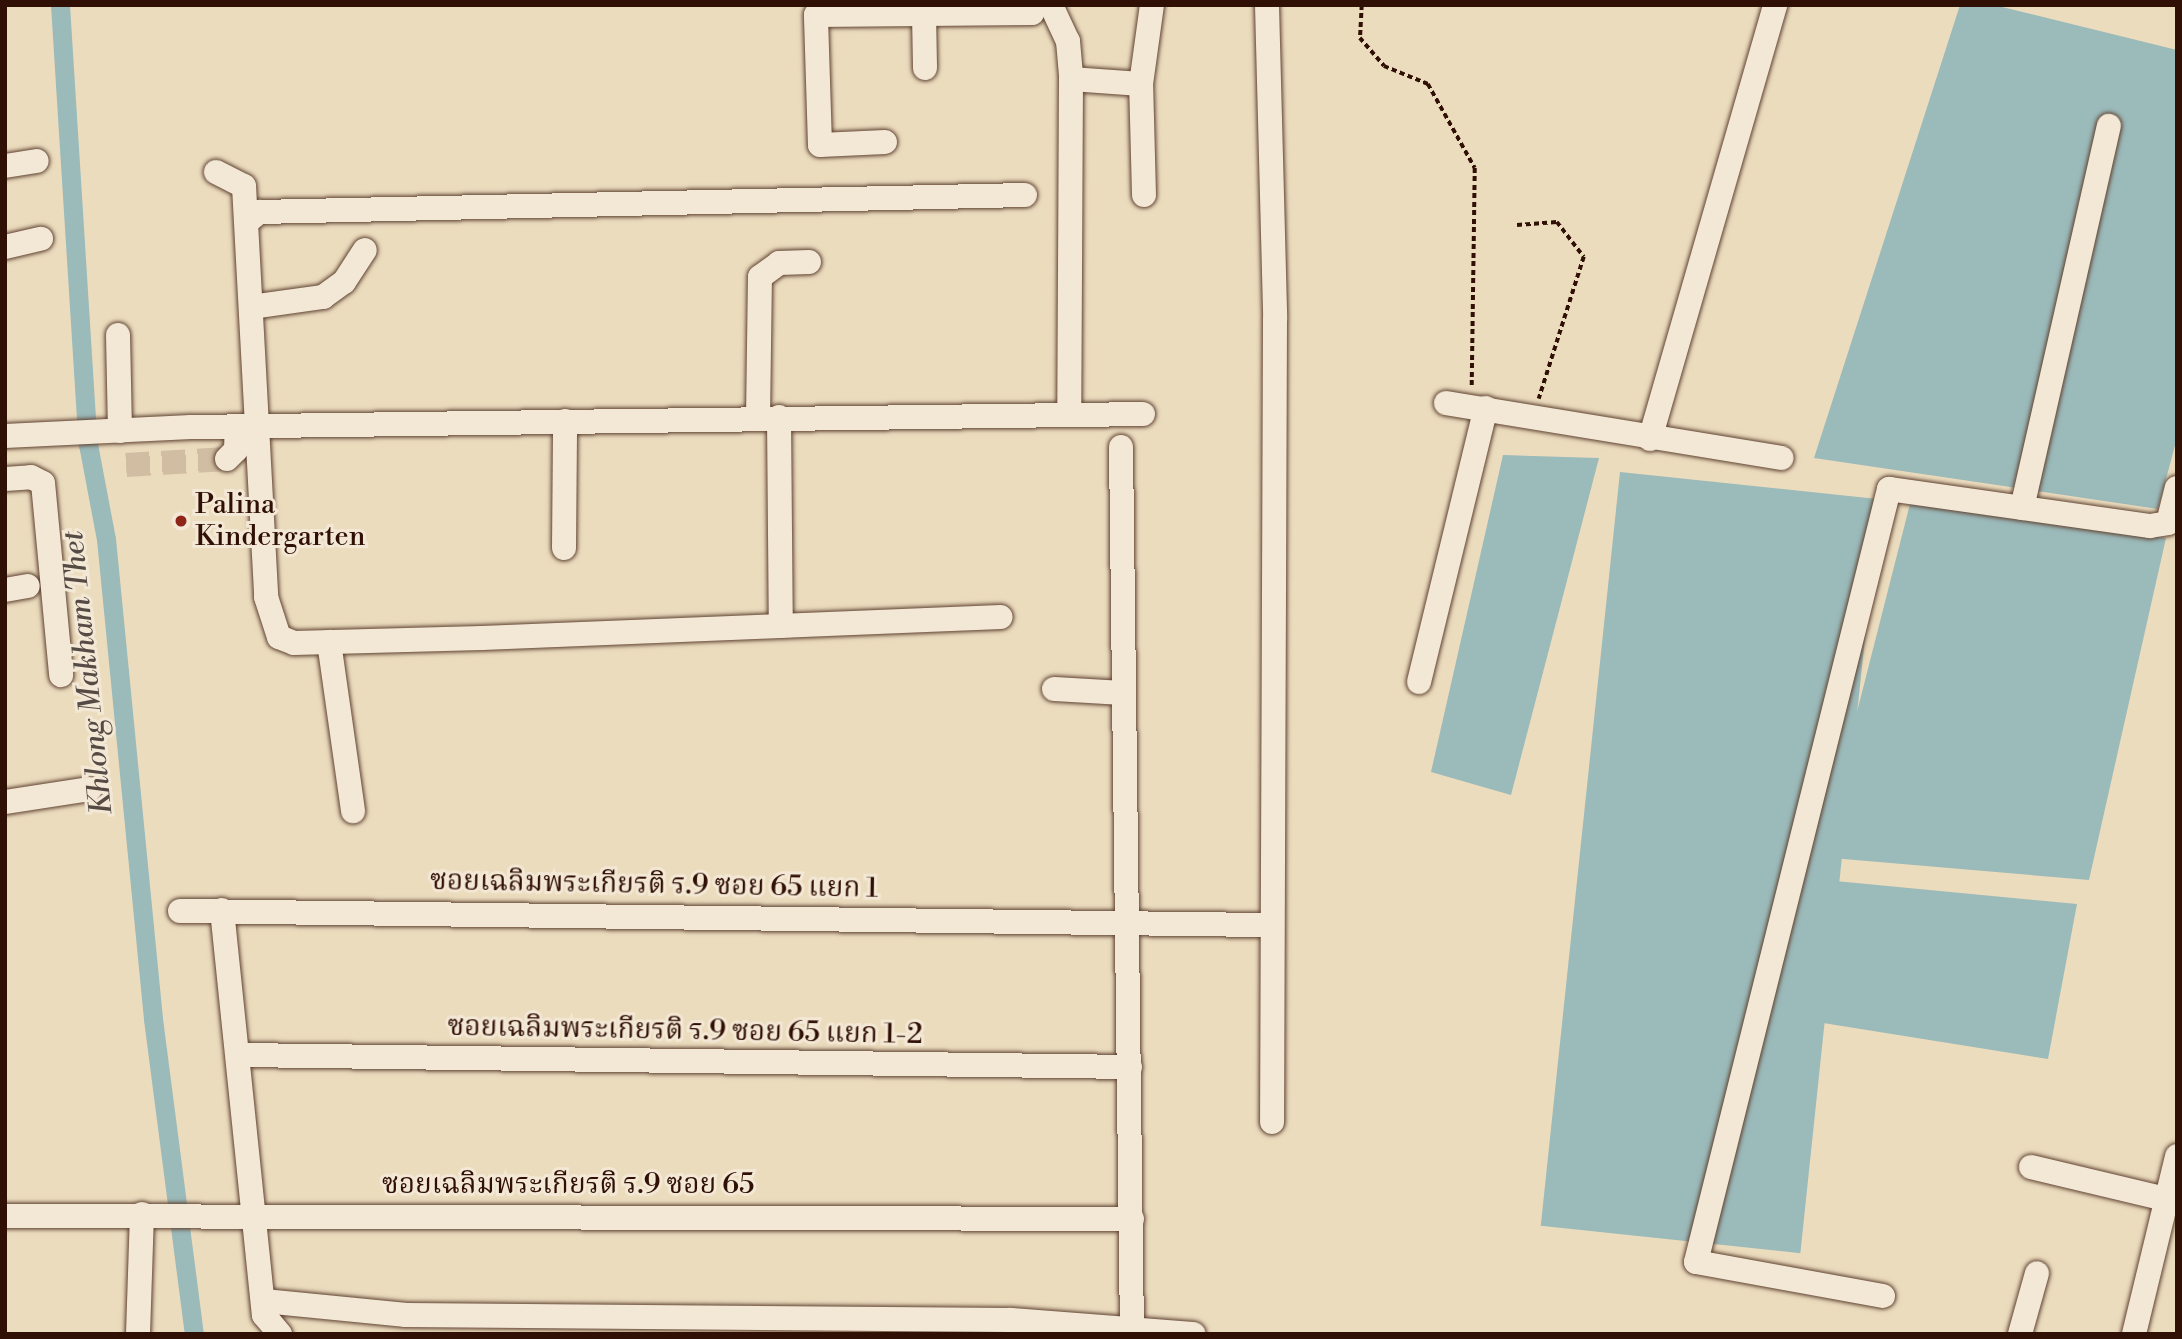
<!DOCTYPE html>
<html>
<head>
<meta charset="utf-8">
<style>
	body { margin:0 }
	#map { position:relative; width:2182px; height:1339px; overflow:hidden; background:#ecdcbe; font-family:"Libre Bodoni","Noto Serif Thai",serif }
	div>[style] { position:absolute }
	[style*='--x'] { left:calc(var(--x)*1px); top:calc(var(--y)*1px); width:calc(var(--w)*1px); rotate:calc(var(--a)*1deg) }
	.water>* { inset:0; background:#9bbaba; transform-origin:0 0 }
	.canal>* { height:19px; margin:-9.5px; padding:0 9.5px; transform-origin:9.5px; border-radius:9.5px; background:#9bbaba }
	.minor-tunnel>* { height:24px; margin-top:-12px; transform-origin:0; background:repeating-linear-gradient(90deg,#d0bda2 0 24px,transparent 0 36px) }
	.path>* { height:3.5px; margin-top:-1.75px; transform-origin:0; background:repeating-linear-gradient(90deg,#300f04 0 5px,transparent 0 8.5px) }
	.roads { filter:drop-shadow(0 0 2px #5f4232) drop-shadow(0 0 2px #5f4232) }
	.minor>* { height:24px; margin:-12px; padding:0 12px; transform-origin:12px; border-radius:12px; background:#f3e8d5 }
	.dots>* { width:19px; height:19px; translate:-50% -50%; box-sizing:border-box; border:4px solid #f3e8d5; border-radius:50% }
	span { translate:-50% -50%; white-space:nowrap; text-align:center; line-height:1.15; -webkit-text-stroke:6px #f3e8d5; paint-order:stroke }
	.poi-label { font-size:28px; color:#300f04 }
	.left { translate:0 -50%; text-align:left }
	.street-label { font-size:28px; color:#300f04 }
	.water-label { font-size:30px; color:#554b44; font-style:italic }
	.frame { position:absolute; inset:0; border:7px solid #300f04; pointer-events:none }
</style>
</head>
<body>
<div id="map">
	<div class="water">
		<i style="clip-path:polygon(1960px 5px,1994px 5px,2177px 50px,2177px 438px,2158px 509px,1814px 458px)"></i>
		<i style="clip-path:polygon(1503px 455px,1599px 458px,1511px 795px,1431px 772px)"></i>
		<i style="left:1620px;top:472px;width:261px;height:758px;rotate:6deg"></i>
		<i style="clip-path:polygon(1910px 504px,2166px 538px,2089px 880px,1820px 857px)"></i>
		<i style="clip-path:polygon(1825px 880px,2077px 904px,2048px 1059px,1792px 1018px)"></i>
	</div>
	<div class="canal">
		<i style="--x:60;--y:5;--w:440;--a:86.4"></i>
		<i style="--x:88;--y:444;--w:97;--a:79.3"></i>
		<i style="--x:106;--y:539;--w:482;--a:84.4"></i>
		<i style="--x:153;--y:1019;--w:318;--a:82.6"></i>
	</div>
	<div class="minor-tunnel">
		<i style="--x:126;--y:465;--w:101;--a:-3.4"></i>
	</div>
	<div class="path">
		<i style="--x:1362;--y:5;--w:33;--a:93"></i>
		<i style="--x:1360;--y:38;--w:37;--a:49"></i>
		<i style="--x:1384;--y:66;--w:48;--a:22.2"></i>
		<i style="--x:1428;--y:84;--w:96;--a:60.8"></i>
		<i style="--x:1475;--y:168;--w:219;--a:90.8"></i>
		<i style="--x:1517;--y:225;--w:40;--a:-4.3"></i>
		<i style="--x:1557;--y:222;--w:44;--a:52.4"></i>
		<i style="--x:1584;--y:257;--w:149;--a:107.6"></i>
	</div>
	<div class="roads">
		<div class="minor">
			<i style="--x:1051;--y:5;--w:40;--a:65"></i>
			<i style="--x:1068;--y:41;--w:38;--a:85"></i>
			<i style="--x:1071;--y:79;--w:336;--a:90.3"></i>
			<i style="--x:1267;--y:5;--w:314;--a:88.5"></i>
			<i style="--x:1275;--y:319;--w:803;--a:90.21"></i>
			<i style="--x:924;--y:14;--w:54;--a:88.9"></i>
			<i style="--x:1071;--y:79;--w:70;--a:4.1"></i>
			<i style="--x:885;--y:142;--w:65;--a:177.4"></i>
			<i style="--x:820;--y:145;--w:130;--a:-91.8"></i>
			<i style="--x:816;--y:15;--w:216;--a:-0.5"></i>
			<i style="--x:1032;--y:13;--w:8;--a:-76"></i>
			<i style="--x:5;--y:166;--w:32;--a:-9"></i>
			<i style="--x:216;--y:172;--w:31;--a:27"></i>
			<i style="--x:244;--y:186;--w:412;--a:86.9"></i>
			<i style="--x:266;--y:597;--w:42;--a:72"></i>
			<i style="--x:279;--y:637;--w:16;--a:22"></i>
			<i style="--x:294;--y:643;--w:188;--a:-1.5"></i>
			<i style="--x:482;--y:638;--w:519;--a:-2.32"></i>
			<i style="--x:1144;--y:195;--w:111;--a:-91.5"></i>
			<i style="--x:1141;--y:84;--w:80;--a:-82.1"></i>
			<i style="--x:247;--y:222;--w:16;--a:-40"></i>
			<i style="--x:259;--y:212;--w:766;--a:-1.27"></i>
			<i style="--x:5;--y:247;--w:37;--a:-13"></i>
			<i style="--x:251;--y:307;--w:73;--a:-7.9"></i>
			<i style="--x:323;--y:297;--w:26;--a:-36"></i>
			<i style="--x:344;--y:282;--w:38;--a:-57"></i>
			<i style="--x:118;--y:335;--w:96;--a:88.8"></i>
			<i style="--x:1446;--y:403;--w:340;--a:9.3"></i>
			<i style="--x:779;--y:417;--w:209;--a:89.5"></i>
			<i style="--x:758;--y:418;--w:141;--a:-89.2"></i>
			<i style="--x:760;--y:277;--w:24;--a:-36"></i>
			<i style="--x:779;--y:263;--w:30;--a:-2"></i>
			<i style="--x:5;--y:436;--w:186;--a:-2.8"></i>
			<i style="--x:191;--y:427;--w:952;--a:-0.78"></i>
			<i style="--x:1650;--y:439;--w:452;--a:-73.9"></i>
			<i style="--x:1121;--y:447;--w:887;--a:89.29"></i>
			<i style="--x:227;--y:459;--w:13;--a:-45"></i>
			<i style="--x:236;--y:450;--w:23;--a:-88"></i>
			<i style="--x:5;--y:479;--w:26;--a:-4"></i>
			<i style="--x:31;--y:477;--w:13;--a:27"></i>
			<i style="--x:43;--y:483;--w:193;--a:84.6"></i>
			<i style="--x:2022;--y:508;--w:392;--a:-77.2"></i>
			<i style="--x:564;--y:548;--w:127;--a:-89.5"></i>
			<i style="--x:5;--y:590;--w:23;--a:-10"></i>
			<i style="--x:329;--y:642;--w:171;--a:81.9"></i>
			<i style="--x:1419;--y:682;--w:282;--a:-76.3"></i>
			<i style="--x:1054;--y:689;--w:70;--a:3.3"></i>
			<i style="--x:5;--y:802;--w:86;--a:-8.7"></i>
			<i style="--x:222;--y:910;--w:407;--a:84.1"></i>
			<i style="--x:264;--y:1315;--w:25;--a:50"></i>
			<i style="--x:180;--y:911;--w:1090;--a:0.74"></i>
			<i style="--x:240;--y:1055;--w:890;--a:0.77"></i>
			<i style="--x:2031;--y:1167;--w:138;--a:13.4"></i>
			<i style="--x:5;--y:1216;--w:1127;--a:0.15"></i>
			<i style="--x:1883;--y:1296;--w:190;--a:-169.7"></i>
			<i style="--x:1696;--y:1262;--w:797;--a:-75.98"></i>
			<i style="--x:1889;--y:489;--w:264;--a:8.1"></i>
			<i style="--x:2150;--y:526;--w:18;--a:-9"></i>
			<i style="--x:2168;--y:523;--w:36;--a:-76"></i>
			<i style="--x:264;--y:1301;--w:143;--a:5.6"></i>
			<i style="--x:406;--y:1315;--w:605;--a:0.47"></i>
			<i style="--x:1011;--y:1320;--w:183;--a:4.4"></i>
			<i style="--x:138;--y:1334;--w:120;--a:-88.1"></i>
			<i style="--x:2020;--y:1334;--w:63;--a:-74.4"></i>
			<i style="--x:2134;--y:1334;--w:183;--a:-76.4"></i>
		</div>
	</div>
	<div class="dots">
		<i style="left:181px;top:521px;background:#8f2418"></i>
	</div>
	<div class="poi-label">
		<span class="left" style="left:195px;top:521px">Palina<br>Kindergarten</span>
	</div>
	<div class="street-label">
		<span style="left:654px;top:885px;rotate:1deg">ซอยเฉลิมพระเกียรติ ร.9 ซอย 65 แยก 1</span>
		<span style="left:685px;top:1031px;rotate:1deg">ซอยเฉลิมพระเกียรติ ร.9 ซอย 65 แยก 1-2</span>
		<span style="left:568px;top:1185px">ซอยเฉลิมพระเกียรติ ร.9 ซอย 65</span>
	</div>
	<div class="water-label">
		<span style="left:88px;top:673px;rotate:-96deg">Khlong Makham Thet</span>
	</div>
	<div class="frame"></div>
</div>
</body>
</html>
